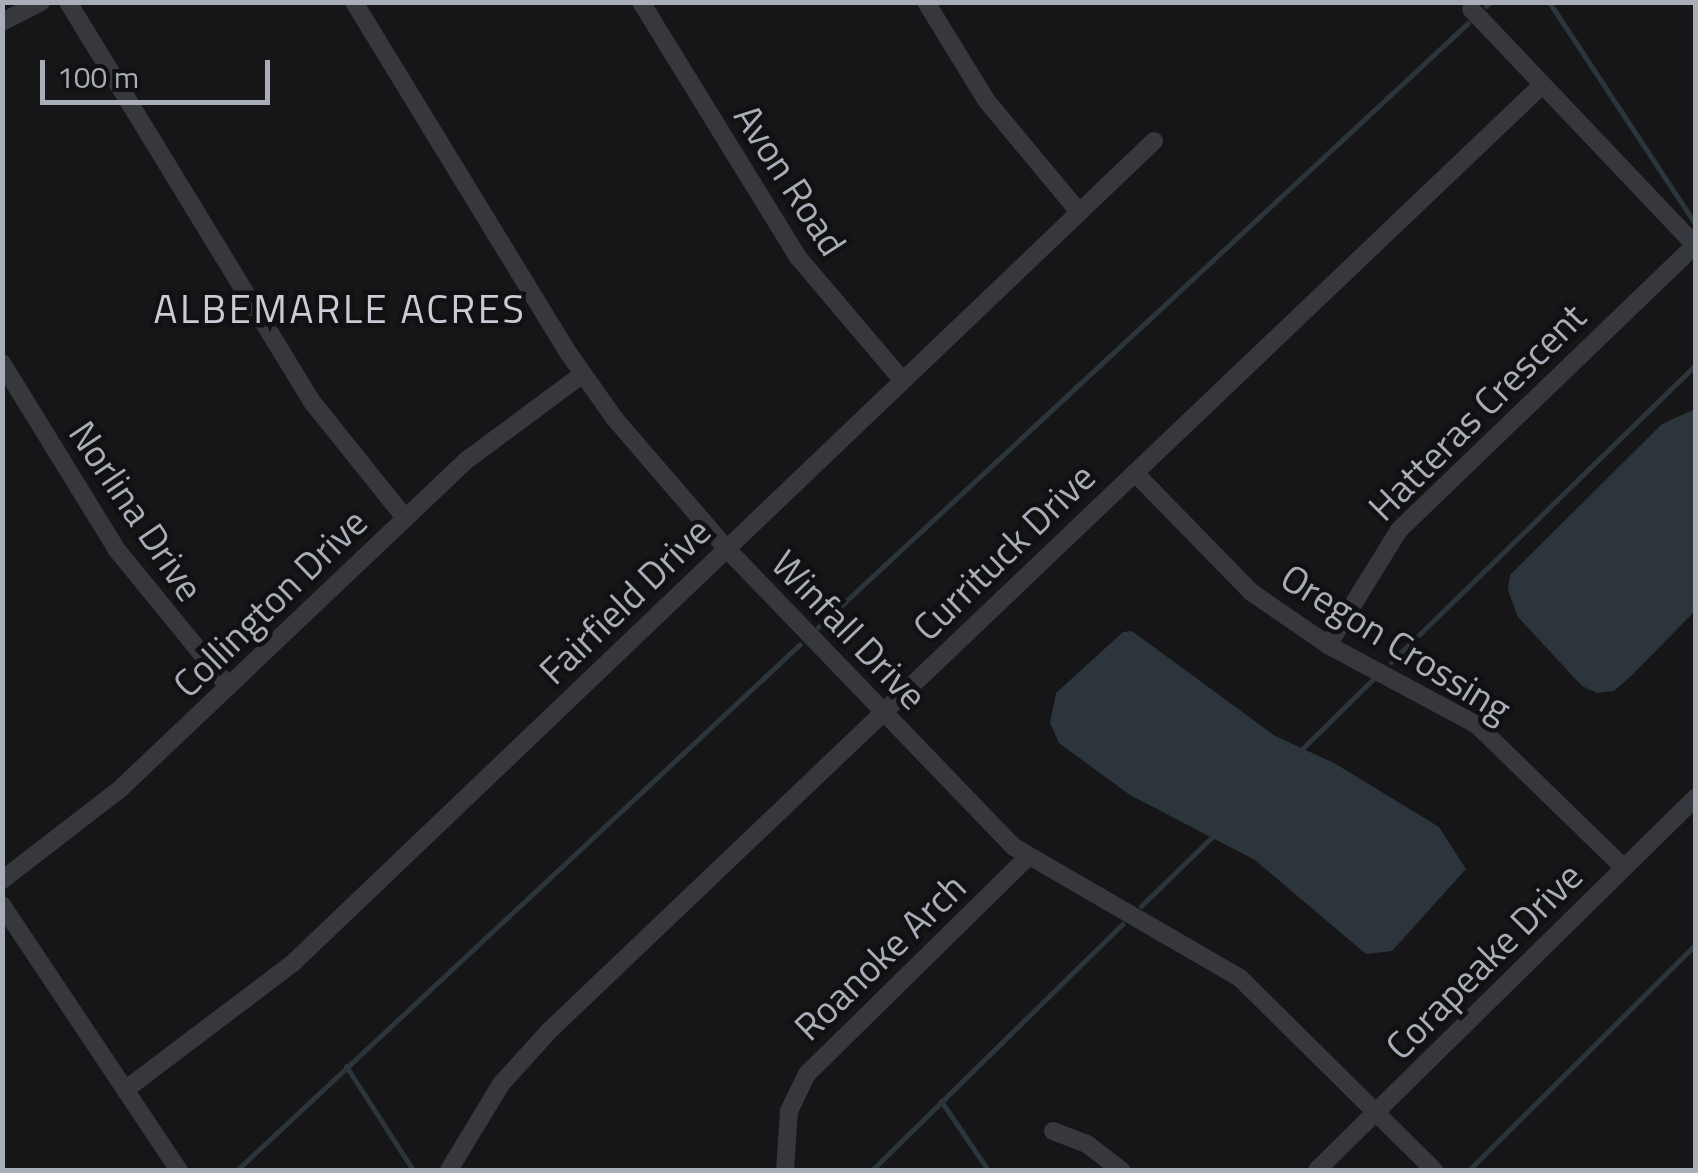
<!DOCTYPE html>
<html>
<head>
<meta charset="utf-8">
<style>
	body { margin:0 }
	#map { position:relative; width:1698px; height:1173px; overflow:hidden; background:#161618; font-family:"Titillium Web",sans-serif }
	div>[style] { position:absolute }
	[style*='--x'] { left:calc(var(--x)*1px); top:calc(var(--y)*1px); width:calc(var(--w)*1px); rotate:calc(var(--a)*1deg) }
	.water>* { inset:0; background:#2c353c }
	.stream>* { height:5px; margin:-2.5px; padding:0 2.5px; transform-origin:2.5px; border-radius:2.5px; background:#2c353c }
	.street>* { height:18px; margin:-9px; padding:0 9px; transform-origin:9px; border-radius:9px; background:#37383d }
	span { translate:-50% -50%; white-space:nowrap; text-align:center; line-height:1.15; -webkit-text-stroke:9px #111113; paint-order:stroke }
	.street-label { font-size:38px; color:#a8adb8 }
	.neighbourhood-label { font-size:40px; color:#c9ccd4; letter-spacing:2.5px }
	.frame { position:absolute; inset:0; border:5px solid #a8adb8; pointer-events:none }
	.scale { position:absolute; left:40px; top:60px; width:230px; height:45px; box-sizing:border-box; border:5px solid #a8adb8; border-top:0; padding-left:12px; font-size:30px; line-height:35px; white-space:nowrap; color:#a8adb8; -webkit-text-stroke:8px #111113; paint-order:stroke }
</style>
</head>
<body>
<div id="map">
	<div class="water">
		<i style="clip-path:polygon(1695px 409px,1695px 611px,1631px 676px,1614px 691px,1597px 693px,1582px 686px,1518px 617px,1508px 590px,1510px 575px,1662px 424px)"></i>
		<i style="clip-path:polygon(1132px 631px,1275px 736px,1334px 763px,1439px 827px,1466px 869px,1392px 951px,1366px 954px,1255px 860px,1130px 795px,1059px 743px,1050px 723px,1056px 693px,1123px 632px)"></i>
	</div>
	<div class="stream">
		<i style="--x:1549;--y:2;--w:267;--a:56.6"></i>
		<i style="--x:1486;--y:6;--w:6;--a:-39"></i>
		<i style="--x:818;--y:627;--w:887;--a:-42.9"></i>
		<i style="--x:1391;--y:662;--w:426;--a:-44.3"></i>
		<i style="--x:1299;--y:752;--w:103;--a:-44.6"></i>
		<i style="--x:1141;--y:906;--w:105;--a:-44.2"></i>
		<i style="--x:346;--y:1066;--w:124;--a:57.2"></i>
		<i style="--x:941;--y:1101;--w:83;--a:55.7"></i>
		<i style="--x:237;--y:1170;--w:770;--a:-43.05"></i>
		<i style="--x:872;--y:1170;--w:351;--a:-44.5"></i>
		<i style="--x:1469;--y:1170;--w:320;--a:-44.9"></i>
	</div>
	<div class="street">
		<i style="--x:68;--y:2;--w:470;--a:58.6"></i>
		<i style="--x:313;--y:403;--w:147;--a:51.3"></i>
		<i style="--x:354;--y:2;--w:409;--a:58.6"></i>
		<i style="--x:567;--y:351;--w:83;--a:54.8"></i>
		<i style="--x:615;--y:419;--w:172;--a:49.3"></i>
		<i style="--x:727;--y:549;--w:414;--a:46.1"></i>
		<i style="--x:1014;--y:847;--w:261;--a:30.1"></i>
		<i style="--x:1240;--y:978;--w:273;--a:44.7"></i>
		<i style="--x:641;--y:2;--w:298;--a:58.4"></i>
		<i style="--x:797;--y:256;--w:162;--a:49.7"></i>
		<i style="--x:926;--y:2;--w:115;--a:58.5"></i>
		<i style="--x:986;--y:100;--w:146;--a:50.3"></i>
		<i style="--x:2;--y:22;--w:44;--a:-27.1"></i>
		<i style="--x:2;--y:363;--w:220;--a:58.4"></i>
		<i style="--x:117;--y:550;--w:176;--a:50.8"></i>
		<i style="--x:1135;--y:473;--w:166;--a:45.7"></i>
		<i style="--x:1251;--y:592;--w:93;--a:34.5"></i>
		<i style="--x:1328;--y:645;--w:169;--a:28.2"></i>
		<i style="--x:1477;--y:725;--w:205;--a:44.2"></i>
		<i style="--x:1328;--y:645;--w:135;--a:-58.3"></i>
		<i style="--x:1399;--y:530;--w:411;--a:-43.9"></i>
		<i style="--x:1695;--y:245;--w:325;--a:-133.5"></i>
		<i style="--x:2;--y:880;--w:148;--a:-37.6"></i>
		<i style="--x:119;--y:790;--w:480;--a:-43.5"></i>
		<i style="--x:467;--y:460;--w:144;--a:-36.6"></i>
		<i style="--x:2;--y:905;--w:319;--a:56.3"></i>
		<i style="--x:125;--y:1090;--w:212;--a:-37.1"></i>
		<i style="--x:294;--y:962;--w:1189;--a:-43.67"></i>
		<i style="--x:1053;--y:1131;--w:36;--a:21"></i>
		<i style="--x:1087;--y:1144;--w:43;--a:37.4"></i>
		<i style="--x:449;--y:1170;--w:100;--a:-58.8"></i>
		<i style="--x:501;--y:1084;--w:72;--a:-47.8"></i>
		<i style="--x:549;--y:1031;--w:1371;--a:-43.61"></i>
		<i style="--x:785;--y:1170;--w:59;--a:-86.1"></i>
		<i style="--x:789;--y:1111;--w:41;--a:-64.1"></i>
		<i style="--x:807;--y:1074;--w:310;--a:-44.5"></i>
		<i style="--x:1317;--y:1170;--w:532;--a:-44.54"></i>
	</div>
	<div class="street-label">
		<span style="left:790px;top:180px;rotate:57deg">Avon Road</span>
		<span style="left:1477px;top:412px;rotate:-45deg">Hatteras Crescent</span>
		<span style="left:136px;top:511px;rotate:56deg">Norlina Drive</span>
		<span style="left:1004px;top:552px;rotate:-44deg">Currituck Drive</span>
		<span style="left:625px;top:601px;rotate:-44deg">Fairfield Drive</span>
		<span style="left:270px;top:603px;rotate:-44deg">Collington Drive</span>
		<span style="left:849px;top:630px;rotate:46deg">Winfall Drive</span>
		<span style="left:1396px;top:643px;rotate:32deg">Oregon Crossing</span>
		<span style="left:880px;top:957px;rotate:-44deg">Roanoke Arch</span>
		<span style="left:1484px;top:961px;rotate:-45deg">Corapeake Drive</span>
	</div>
	<div class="neighbourhood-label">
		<span style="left:340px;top:309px">ALBEMARLE ACRES</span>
	</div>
	<div class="frame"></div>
	<div class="scale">100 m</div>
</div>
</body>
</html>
